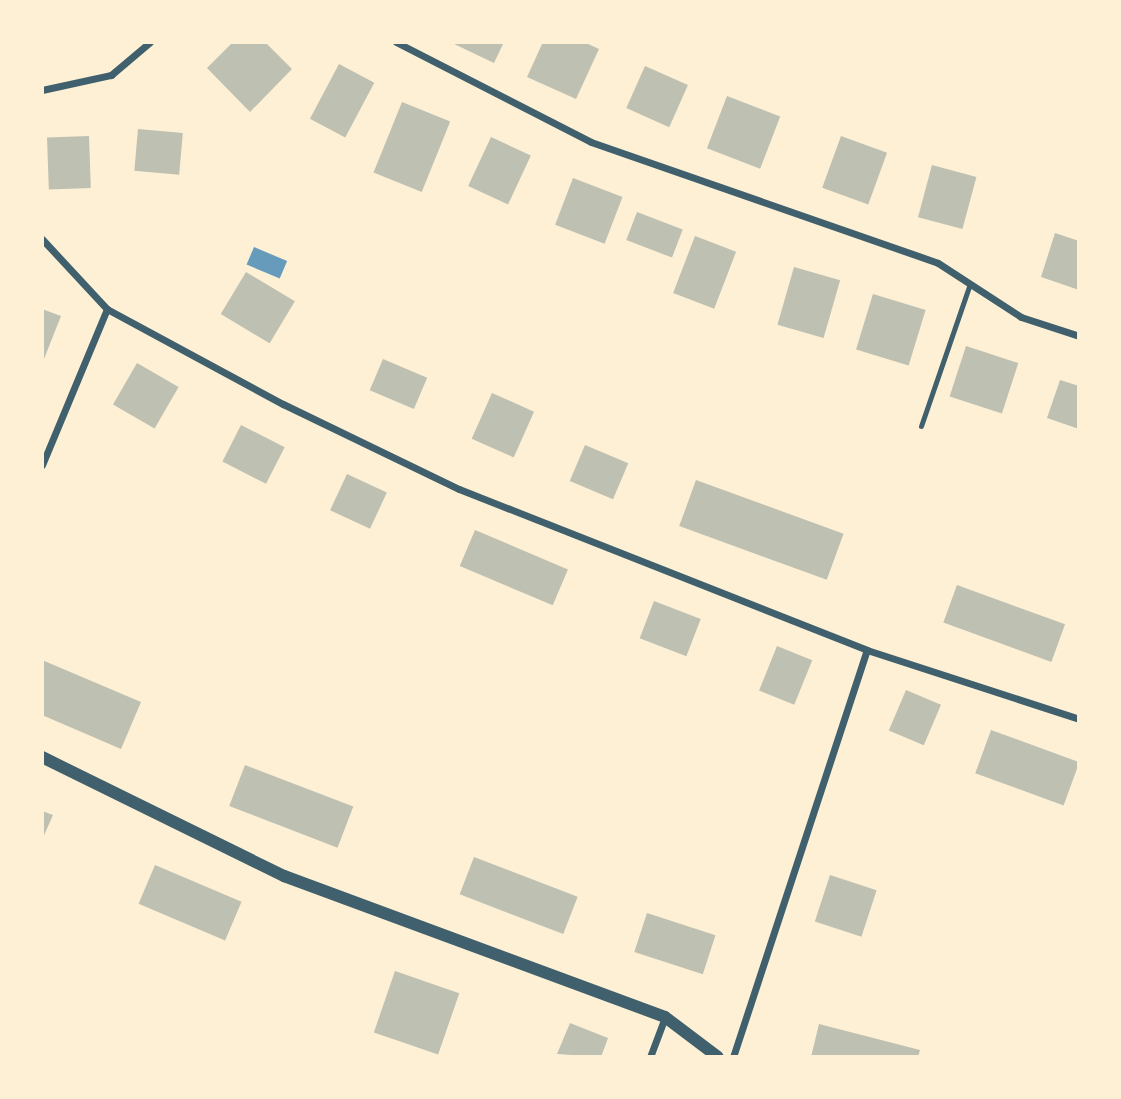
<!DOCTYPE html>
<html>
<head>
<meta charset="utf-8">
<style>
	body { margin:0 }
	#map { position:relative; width:1121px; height:1099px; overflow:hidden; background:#fdf0d5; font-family:"Archivo Narrow",sans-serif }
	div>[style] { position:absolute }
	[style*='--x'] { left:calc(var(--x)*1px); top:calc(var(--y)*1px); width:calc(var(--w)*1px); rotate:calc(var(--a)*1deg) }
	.water>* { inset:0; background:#669bbc; transform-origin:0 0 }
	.building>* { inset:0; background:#bec0b2; transform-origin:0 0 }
	.service>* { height:5px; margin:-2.5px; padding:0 2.5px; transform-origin:2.5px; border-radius:2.5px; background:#3f606c }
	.minor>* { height:7px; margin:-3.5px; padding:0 3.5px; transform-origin:3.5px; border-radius:3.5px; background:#3f606c }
	.tertiary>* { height:12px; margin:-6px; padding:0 6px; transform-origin:6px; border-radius:6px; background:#3f606c }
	span { translate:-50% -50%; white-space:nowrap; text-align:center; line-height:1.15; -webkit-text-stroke:7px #fdf0d5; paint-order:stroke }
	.frame { position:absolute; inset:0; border:44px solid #fdf0d5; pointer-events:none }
</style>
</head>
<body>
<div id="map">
	<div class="water">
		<i style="left:254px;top:247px;width:36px;height:19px;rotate:23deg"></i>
	</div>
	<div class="building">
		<i style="clip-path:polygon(233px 42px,265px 42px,292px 69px,250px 112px,207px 68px)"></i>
		<i style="clip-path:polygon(450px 42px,504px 42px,494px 63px)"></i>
		<i style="clip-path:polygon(543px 42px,584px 42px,599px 49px,576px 99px,527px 77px)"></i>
		<i style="left:339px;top:64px;width:40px;height:62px;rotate:28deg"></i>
		<i style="left:645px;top:66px;width:47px;height:46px;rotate:24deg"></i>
		<i style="left:727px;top:96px;width:57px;height:56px;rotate:21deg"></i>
		<i style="left:402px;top:102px;width:52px;height:76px;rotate:22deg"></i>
		<i style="left:138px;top:129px;width:45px;height:42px;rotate:5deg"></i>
		<i style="left:89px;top:136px;width:52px;height:42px;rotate:88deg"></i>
		<i style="left:841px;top:136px;width:49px;height:55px;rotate:20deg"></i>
		<i style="left:491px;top:137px;width:44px;height:54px;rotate:25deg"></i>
		<i style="left:932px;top:165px;width:46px;height:54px;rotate:15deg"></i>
		<i style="left:573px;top:178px;width:53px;height:50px;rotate:21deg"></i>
		<i style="left:637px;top:212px;width:49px;height:30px;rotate:21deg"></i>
		<i style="clip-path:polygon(1055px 233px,1079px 241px,1079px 290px,1041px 277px)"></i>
		<i style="left:695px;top:236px;width:44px;height:61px;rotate:21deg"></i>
		<i style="left:794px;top:267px;width:48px;height:60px;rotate:16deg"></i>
		<i style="left:246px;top:272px;width:57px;height:49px;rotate:31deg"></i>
		<i style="left:873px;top:294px;width:55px;height:58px;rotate:17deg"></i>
		<i style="clip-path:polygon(42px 309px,61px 316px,42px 364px)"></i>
		<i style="left:966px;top:346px;width:55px;height:53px;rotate:18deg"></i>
		<i style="left:383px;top:359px;width:48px;height:34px;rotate:23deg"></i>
		<i style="left:137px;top:363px;width:48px;height:48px;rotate:30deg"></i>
		<i style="clip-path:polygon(1060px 380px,1079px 386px,1079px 429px,1047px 418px)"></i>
		<i style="left:492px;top:393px;width:46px;height:50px;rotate:24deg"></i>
		<i style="left:241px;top:425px;width:49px;height:41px;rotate:27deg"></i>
		<i style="left:585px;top:445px;width:47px;height:39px;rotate:23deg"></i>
		<i style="left:347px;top:474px;width:44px;height:40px;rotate:25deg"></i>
		<i style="left:696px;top:480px;width:157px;height:49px;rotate:20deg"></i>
		<i style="left:475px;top:530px;width:101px;height:39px;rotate:23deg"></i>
		<i style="left:957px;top:585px;width:115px;height:40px;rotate:20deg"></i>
		<i style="left:654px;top:601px;width:50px;height:40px;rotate:21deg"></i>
		<i style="left:777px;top:646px;width:38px;height:48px;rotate:22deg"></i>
		<i style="clip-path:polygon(42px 660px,141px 702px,121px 749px,42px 715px)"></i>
		<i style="left:906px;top:690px;width:38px;height:44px;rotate:23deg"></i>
		<i style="left:991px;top:730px;width:94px;height:46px;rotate:20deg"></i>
		<i style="left:245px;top:765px;width:116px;height:44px;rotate:21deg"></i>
		<i style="clip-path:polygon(42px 811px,53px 815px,42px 840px)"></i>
		<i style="left:474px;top:857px;width:111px;height:40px;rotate:21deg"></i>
		<i style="left:155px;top:865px;width:94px;height:42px;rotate:23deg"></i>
		<i style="left:830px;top:875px;width:49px;height:49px;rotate:18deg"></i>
		<i style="left:647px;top:913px;width:72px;height:41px;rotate:18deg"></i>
		<i style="left:395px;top:971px;width:68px;height:65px;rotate:19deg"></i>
		<i style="clip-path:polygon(570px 1023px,608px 1038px,601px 1057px,557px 1054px)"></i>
		<i style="clip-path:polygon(819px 1024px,920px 1050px,918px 1057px,811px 1057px)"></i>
	</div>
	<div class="service">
		<i style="--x:921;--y:426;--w:150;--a:-71"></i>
	</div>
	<div class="minor">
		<i style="--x:396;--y:42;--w:219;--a:27.1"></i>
		<i style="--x:591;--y:142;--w:367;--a:19.2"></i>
		<i style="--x:938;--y:263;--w:99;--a:33"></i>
		<i style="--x:1021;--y:317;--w:61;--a:18.1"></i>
		<i style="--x:42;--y:90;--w:71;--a:-12.3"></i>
		<i style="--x:111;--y:75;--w:51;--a:-40.2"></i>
		<i style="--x:42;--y:239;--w:96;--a:47.1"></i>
		<i style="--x:107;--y:309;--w:200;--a:28.4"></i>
		<i style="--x:283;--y:404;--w:195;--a:25.8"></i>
		<i style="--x:459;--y:489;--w:439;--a:21.5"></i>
		<i style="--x:867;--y:650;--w:223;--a:18"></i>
		<i style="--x:42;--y:465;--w:169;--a:-67.4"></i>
		<i style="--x:650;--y:1057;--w:43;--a:-69.4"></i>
		<i style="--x:733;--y:1057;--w:428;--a:-71.8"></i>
	</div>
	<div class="tertiary">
		<i style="--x:42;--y:757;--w:270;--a:26.2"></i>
		<i style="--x:284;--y:876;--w:406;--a:20.3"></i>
		<i style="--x:665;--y:1017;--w:66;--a:37"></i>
	</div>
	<div class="frame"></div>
</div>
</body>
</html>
